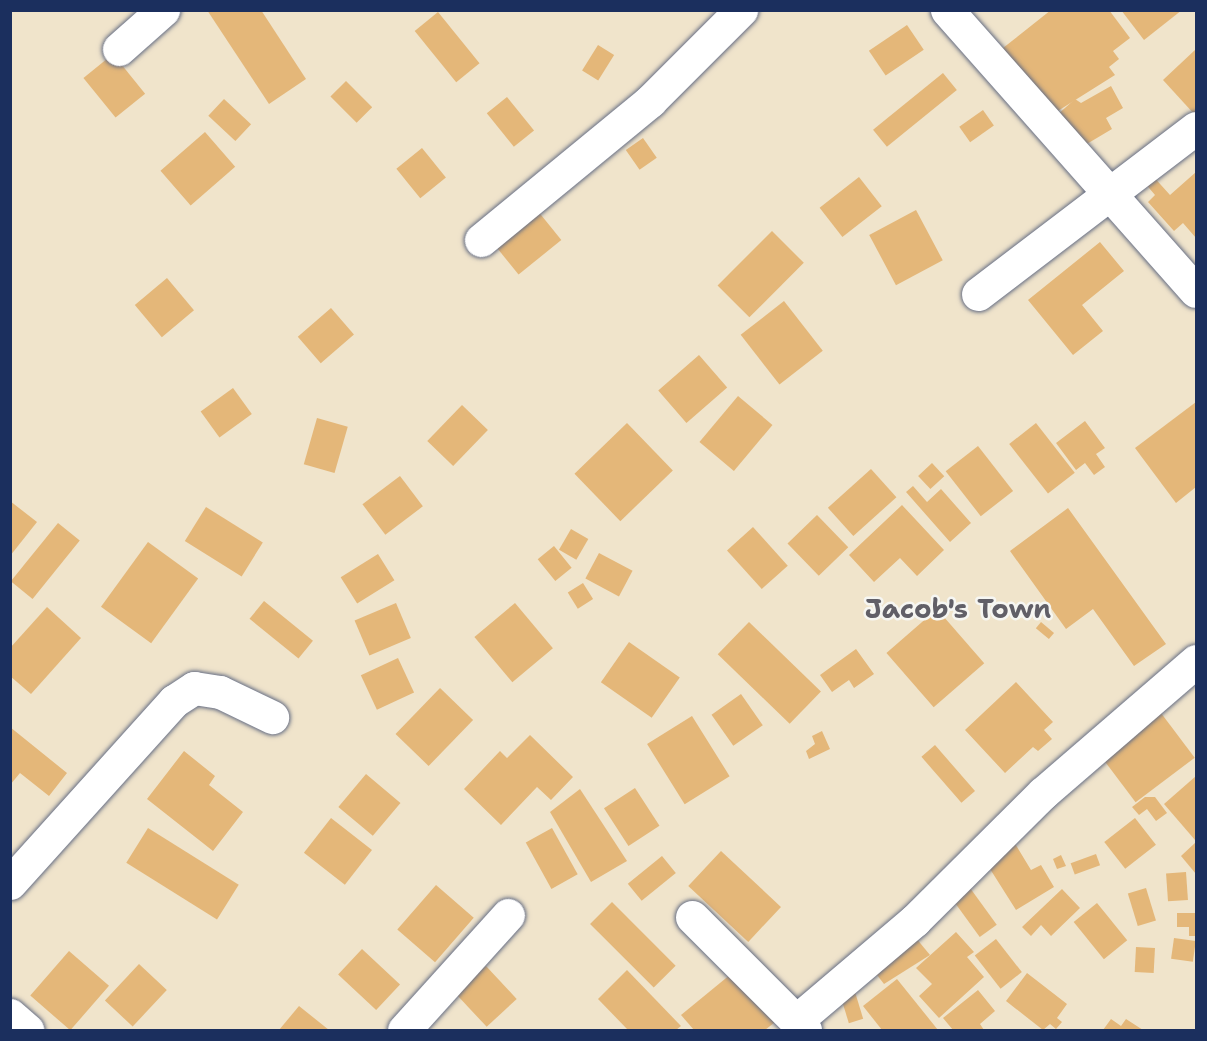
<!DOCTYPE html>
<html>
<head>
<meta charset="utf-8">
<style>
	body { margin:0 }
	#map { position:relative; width:1207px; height:1041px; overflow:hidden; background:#f0e4cb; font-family:"Shantell Sans",sans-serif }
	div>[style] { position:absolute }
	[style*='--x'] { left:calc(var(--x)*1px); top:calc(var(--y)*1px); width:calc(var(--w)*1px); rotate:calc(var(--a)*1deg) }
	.building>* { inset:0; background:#e4b779; transform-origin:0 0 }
	.roads { filter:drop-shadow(0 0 2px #666e84) drop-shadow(0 0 2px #666e84) }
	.minor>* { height:33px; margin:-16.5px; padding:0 16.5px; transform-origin:16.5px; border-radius:16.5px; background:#fff }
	span { translate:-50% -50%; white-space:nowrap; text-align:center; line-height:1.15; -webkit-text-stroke:5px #f6f6f2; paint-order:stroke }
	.district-label { font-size:27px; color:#615f67; font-weight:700 }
	.frame { position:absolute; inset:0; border:12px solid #1b2f5e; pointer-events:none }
</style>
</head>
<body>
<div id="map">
	<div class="building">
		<i style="clip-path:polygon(207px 10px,261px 10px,306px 79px,269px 104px)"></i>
		<i style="clip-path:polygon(1051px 10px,1109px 10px,1130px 38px,1113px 51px,1119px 59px,1109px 67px,1115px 75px,1053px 114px,1003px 48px)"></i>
		<i style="clip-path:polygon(1121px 10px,1182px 10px,1144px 40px)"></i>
		<i style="left:438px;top:12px;width:66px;height:30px;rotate:51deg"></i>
		<i style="left:907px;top:25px;width:30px;height:46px;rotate:56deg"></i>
		<i style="left:598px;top:45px;width:19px;height:30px;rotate:32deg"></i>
		<i style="clip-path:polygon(1196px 49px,1196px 113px,1195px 115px,1163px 80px)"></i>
		<i style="left:113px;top:54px;width:51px;height:38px;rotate:51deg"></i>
		<i style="left:943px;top:73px;width:22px;height:90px;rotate:51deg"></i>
		<i style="left:346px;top:81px;width:37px;height:22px;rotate:45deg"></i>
		<i style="clip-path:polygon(1111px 86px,1123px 108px,1106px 118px,1112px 129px,1075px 151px,1056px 116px,1075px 99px,1081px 103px)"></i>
		<i style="left:507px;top:97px;width:43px;height:26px;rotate:51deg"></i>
		<i style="left:224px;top:99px;width:37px;height:23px;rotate:43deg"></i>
		<i style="left:983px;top:110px;width:19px;height:29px;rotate:55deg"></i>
		<i style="left:205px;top:132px;width:46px;height:59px;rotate:49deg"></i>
		<i style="left:643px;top:138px;width:24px;height:21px;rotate:55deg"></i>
		<i style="left:422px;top:148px;width:38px;height:33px;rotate:51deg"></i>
		<i style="clip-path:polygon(1196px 172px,1196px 238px,1183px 223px,1174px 231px,1148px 202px,1155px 195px,1144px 182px,1152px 175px,1170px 195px)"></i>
		<i style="left:859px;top:177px;width:37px;height:50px;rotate:52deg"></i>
		<i style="left:533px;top:205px;width:45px;height:55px;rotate:51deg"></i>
		<i style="left:916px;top:210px;width:57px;height:53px;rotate:62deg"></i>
		<i style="left:772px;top:231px;width:45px;height:77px;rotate:45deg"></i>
		<i style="clip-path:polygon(1100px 242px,1124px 271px,1082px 305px,1103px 331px,1073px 355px,1028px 300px)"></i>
		<i style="left:167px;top:278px;width:42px;height:42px;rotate:50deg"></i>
		<i style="left:784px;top:301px;width:63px;height:55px;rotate:52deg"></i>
		<i style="left:331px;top:308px;width:35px;height:44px;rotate:49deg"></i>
		<i style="left:699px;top:355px;width:43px;height:54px;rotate:49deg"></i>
		<i style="left:233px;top:388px;width:32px;height:40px;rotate:54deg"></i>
		<i style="left:738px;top:396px;width:45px;height:60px;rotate:40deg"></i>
		<i style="clip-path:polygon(1196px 402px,1196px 487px,1176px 503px,1135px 448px)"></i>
		<i style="left:462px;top:405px;width:36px;height:50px;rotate:44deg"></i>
		<i style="left:317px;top:418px;width:32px;height:48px;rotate:16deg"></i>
		<i style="clip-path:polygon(1085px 421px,1105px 448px,1096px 454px,1105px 467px,1094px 475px,1085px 463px,1076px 470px,1056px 443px)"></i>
		<i style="left:627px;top:423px;width:66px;height:73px;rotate:46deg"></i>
		<i style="left:1036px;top:423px;width:63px;height:34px;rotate:52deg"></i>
		<i style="left:978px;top:446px;width:57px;height:41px;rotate:52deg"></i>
		<i style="left:932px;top:463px;width:18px;height:19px;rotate:47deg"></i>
		<i style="left:871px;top:469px;width:38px;height:58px;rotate:48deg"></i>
		<i style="left:400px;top:476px;width:38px;height:47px;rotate:53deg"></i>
		<i style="clip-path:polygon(913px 486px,927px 502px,941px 489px,971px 523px,950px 542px,906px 492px)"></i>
		<i style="clip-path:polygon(10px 501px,37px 522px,10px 556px)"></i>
		<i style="clip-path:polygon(902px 505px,944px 550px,917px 576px,900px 558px,874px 582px,849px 555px)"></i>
		<i style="left:206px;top:507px;width:67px;height:40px;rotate:32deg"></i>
		<i style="clip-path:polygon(1068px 508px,1166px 644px,1134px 666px,1093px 609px,1066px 629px,1010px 551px)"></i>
		<i style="left:817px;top:515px;width:45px;height:41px;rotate:46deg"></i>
		<i style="left:58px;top:523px;width:28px;height:75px;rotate:39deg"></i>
		<i style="left:753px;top:527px;width:52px;height:35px;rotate:48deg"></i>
		<i style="left:571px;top:529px;width:20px;height:24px;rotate:30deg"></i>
		<i style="left:148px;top:542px;width:62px;height:80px;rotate:36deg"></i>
		<i style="left:554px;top:546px;width:28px;height:21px;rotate:51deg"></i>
		<i style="left:599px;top:553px;width:38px;height:29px;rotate:28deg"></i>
		<i style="left:378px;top:554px;width:31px;height:44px;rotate:58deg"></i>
		<i style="left:583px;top:583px;width:19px;height:18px;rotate:58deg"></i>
		<i style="left:264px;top:601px;width:63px;height:23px;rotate:39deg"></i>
		<i style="left:396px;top:603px;width:38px;height:45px;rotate:67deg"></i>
		<i style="left:515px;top:603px;width:59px;height:53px;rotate:50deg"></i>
		<i style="clip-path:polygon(47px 607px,81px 638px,31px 694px,10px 676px,10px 648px)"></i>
		<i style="left:937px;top:609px;width:72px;height:67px;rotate:49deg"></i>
		<i style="left:749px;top:622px;width:100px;height:45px;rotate:44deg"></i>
		<i style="left:1041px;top:622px;width:17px;height:8px;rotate:40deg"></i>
		<i style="left:629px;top:642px;width:62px;height:49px;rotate:35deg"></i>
		<i style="clip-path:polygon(856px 649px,874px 674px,854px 688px,849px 680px,832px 692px,820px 675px)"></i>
		<i style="left:398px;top:658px;width:38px;height:41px;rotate:65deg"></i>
		<i style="clip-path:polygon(1016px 682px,1053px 722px,1044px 730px,1052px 739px,1038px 751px,1033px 747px,1005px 773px,965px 730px)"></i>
		<i style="left:440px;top:688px;width:46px;height:64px;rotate:44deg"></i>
		<i style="left:741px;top:694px;width:38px;height:36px;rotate:55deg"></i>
		<i style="left:1161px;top:713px;width:56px;height:74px;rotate:53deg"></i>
		<i style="left:692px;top:716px;width:71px;height:53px;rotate:58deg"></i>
		<i style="clip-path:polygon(10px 727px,67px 773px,49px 796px,20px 773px,10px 785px)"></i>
		<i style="clip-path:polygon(822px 731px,830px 749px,809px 759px,806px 751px,815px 744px,812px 736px)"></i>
		<i style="clip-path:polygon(530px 735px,573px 777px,551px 800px,537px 787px,501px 825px,464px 789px,500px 751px,507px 758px)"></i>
		<i style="left:935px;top:745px;width:61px;height:18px;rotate:49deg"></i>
		<i style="clip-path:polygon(184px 751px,215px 776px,209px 785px,243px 812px,213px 851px,147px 799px)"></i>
		<i style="left:366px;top:774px;width:45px;height:43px;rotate:40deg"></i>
		<i style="clip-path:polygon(1196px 776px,1196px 838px,1195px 840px,1164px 804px)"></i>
		<i style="left:635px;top:788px;width:45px;height:37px;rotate:57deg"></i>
		<i style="clip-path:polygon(580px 789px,627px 861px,591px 882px,550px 812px)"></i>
		<i style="clip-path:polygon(1145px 797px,1155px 797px,1167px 813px,1156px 821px,1147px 809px,1139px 815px,1132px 807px)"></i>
		<i style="left:331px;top:818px;width:52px;height:44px;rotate:38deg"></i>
		<i style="left:1135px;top:818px;width:34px;height:39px;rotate:52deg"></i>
		<i style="left:148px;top:828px;width:107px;height:41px;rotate:32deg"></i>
		<i style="left:552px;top:828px;width:53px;height:30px;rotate:61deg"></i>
		<i style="clip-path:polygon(1014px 842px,1031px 870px,1041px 865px,1054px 887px,1016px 910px,985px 861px)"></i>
		<i style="clip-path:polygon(1196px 842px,1196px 874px,1181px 856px)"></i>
		<i style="left:721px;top:851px;width:82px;height:48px;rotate:43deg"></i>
		<i style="left:1096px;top:854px;width:12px;height:27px;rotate:70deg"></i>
		<i style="clip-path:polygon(1061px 855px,1066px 866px,1057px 869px,1053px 859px)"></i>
		<i style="left:662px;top:856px;width:22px;height:44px;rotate:51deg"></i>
		<i style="left:1186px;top:872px;width:28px;height:20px;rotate:86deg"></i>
		<i style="left:965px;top:881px;width:54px;height:21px;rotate:54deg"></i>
		<i style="left:436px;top:885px;width:50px;height:59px;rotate:41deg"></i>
		<i style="left:1146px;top:888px;width:34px;height:19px;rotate:73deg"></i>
		<i style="clip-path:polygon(1062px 889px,1080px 908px,1051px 936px,1041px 925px,1031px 936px,1022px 927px)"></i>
		<i style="left:612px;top:902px;width:90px;height:31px;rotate:45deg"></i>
		<i style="left:1097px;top:903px;width:48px;height:30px;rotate:51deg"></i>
		<i style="clip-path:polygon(1177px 913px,1196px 913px,1196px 936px,1189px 936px,1189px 927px,1177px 927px)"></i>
		<i style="clip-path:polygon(911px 932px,930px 955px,884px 984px,870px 966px)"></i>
		<i style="clip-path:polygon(956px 932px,974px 952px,967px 957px,984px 977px,939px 1018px,919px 996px,932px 984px,916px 968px)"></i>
		<i style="left:1174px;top:938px;width:22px;height:21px;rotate:8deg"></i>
		<i style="left:996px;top:939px;width:42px;height:27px;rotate:52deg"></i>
		<i style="left:1136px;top:947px;width:19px;height:25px;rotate:3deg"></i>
		<i style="left:362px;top:949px;width:52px;height:35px;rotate:43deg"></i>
		<i style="left:69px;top:951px;width:53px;height:59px;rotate:41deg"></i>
		<i style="left:139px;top:964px;width:38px;height:50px;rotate:43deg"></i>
		<i style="left:486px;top:966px;width:45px;height:41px;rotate:47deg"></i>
		<i style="clip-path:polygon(627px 970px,681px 1026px,676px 1030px,628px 1030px,598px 999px)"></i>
		<i style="clip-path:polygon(1027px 973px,1067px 1004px,1057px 1018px,1062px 1022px,1056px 1029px,1050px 1024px,1043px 1030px,1006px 1001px)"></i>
		<i style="clip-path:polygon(731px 974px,779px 1019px,765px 1030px,694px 1030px,681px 1015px)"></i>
		<i style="clip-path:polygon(897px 979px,938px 1030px,882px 1030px,863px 1006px)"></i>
		<i style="clip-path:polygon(978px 990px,995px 1011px,980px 1024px,984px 1030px,953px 1030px,943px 1018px)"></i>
		<i style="left:855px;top:992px;width:28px;height:15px;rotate:73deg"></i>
		<i style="clip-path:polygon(299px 1006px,329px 1030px,279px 1030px)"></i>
		<i style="clip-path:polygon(1111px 1019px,1121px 1026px,1126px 1019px,1143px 1030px,1103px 1030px)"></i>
	</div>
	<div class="roads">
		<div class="minor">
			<i style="--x:947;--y:10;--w:375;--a:48.5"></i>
			<i style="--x:119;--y:49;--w:59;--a:-41.6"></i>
			<i style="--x:481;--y:240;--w:219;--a:-39.4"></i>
			<i style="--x:650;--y:101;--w:129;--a:-45"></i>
			<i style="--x:978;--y:294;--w:274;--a:-37.3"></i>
			<i style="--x:10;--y:883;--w:245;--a:-48"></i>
			<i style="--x:174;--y:701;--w:24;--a:-33"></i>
			<i style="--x:194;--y:688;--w:26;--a:9"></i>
			<i style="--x:220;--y:692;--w:58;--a:25.7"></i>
			<i style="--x:692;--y:917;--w:160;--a:45"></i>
			<i style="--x:10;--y:1015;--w:23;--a:41"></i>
			<i style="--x:796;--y:1021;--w:156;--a:-40.3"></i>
			<i style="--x:915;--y:920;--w:180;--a:-44.8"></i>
			<i style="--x:1043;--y:793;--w:202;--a:-40.8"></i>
			<i style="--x:404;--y:1030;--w:155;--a:-47.9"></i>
		</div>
	</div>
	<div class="district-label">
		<span style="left:958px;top:609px">Jacob's Town</span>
	</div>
	<div class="frame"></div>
</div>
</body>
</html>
